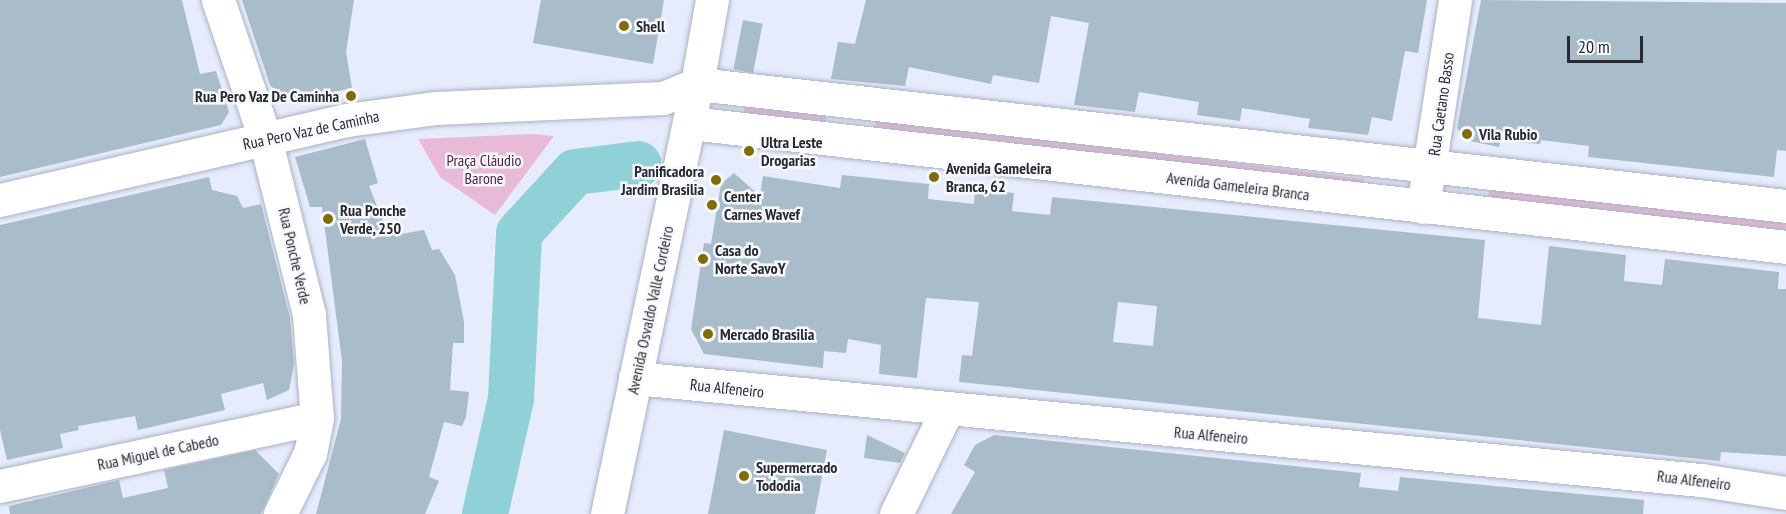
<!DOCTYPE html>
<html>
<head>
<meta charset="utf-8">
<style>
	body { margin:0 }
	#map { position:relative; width:1786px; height:514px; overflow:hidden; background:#e6ecfc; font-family:"PT Sans Narrow",sans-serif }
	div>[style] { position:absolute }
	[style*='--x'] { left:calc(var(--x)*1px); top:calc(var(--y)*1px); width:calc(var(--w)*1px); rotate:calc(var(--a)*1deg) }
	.green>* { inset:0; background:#e9bad8; transform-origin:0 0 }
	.river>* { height:46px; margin:-23px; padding:0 23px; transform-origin:23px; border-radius:23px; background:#8fd1d6 }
	.building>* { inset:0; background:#a8bcc9; transform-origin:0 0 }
	.roads { filter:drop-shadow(0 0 2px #abb1c5) drop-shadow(0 0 2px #abb1c5) }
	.minor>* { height:33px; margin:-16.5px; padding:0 16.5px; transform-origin:16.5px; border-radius:16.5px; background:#fff }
	.major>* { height:33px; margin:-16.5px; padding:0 16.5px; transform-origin:16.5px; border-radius:16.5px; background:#fff }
	.dots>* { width:16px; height:16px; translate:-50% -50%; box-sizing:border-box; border:3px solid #f8f9fd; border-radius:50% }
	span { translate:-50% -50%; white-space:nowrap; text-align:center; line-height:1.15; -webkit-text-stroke:5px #f8f9fd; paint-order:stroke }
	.poi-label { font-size:16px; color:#282a32; font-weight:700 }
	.left { translate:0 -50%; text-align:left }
	.right { translate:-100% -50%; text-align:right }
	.street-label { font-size:16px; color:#282a32 }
	.park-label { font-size:16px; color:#582048 }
	.scale { position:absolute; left:1567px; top:36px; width:76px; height:27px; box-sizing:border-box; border:3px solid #282a32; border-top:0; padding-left:8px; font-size:18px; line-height:21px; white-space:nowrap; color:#282a32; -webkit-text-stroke:4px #f8f9fd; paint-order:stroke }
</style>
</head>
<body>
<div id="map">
	<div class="green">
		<i style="left:745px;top:104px;width:82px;height:10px;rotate:7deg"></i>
		<i style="left:876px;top:119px;width:492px;height:10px;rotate:7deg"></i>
		<i style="clip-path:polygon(532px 134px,554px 136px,495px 215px,440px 177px,418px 139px)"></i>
		<i style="left:1489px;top:189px;width:299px;height:10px;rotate:6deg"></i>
	</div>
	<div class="river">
		<i style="--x:485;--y:514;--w:118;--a:-77.3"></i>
		<i style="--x:511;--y:399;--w:166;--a:-87.2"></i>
		<i style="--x:519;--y:233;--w:83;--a:-47.4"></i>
		<i style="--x:575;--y:172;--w:64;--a:-7.1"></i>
	</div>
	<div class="building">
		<i style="clip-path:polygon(0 0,182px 0,200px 74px,216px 71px,229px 112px,221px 125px,0 177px)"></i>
		<i style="clip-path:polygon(242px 0,354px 0,346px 52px,352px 88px,288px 102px,270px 85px)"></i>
		<i style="clip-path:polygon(541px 0,664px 0,653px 64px,533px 43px)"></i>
		<i style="clip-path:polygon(866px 0,1427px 0,1418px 53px,1405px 51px,1392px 121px,1372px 117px,1368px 135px,1308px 128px,1310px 119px,1242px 108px,1240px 121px,1197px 115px,1199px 102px,1139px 92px,1135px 112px,1074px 105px,1089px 23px,1051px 16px,1039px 83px,993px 75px,991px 84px,909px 67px,905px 86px,831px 79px,838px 42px,855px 44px)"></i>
		<i style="clip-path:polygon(1481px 0,1786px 3px,1786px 151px,1777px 150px,1774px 177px,1588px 157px,1589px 146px,1541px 140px,1540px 144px,1500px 141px,1499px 147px,1465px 140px,1457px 128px)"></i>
		<i style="left:743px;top:20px;width:20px;height:50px;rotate:11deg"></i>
		<i style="clip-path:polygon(365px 139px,378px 183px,369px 186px,389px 236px,424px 230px,432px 250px,439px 249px,455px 275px,464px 322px,464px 343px,453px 343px,450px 390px,469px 392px,466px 417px,462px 426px,444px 422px,429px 477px,439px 481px,425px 514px,316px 514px,341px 419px,342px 361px,322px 207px,310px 207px,295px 157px)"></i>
		<i style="clip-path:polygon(evenodd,734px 173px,760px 196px,763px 176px,840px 188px,842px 175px,929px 184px,928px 199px,974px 204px,975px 189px,1014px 193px,1012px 211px,1050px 215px,1052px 197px,1485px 240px,1478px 318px,1541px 325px,1549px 246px,1626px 255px,1624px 281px,1662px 285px,1665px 259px,1779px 272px,1778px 289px,1786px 289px,1786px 456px,1721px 452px,1720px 461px,959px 382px,962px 355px,972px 356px,979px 302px,926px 298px,917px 378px,879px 374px,881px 345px,848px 339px,846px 353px,824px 351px,823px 368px,704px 354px,691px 329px,704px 243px,711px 244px,721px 184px,734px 173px,1118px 302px,1157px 306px,1153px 346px,1113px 342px,1118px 302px)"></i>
		<i style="clip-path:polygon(209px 177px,212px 190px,237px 196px,243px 208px,261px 204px,290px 318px,294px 364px,289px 390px,267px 400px,263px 383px,221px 394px,225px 410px,138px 430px,135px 416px,78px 426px,79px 430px,60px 434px,63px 448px,7px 460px,0 430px,0 225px)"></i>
		<i style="clip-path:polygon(724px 430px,827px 450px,815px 514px,708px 514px)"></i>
		<i style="clip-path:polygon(867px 435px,905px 453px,900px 463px,864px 458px)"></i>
		<i style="clip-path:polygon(994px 435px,1361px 473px,1359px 487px,1398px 491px,1400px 477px,1644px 500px,1643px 514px,951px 514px,975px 472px,964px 465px,975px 445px)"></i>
		<i style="clip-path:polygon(255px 450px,279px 474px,261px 514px,10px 514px,9px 506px,119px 480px,123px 498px,168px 488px,164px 470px)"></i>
	</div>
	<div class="roads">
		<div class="minor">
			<i style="--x:218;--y:0;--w:146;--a:71.2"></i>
			<i style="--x:265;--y:138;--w:182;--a:76"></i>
			<i style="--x:309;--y:315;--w:103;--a:85.6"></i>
			<i style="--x:317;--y:418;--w:36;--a:101"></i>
			<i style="--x:310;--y:453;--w:68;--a:116.2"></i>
			<i style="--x:0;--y:200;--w:356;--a:-13"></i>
			<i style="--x:347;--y:120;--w:90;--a:-7.7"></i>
			<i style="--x:436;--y:108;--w:227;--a:-2.5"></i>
			<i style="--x:663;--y:98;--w:37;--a:-22"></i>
			<i style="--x:697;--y:84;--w:85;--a:-79.9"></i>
			<i style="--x:1423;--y:207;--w:209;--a:-81.2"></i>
			<i style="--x:635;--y:378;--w:1071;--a:5.47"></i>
			<i style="--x:1701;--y:480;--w:86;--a:8.7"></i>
			<i style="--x:0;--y:486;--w:324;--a:-12.1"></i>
			<i style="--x:896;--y:514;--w:116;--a:-63.9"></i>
		</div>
		<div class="major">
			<i style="--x:690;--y:123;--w:1103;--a:6.45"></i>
			<i style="--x:607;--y:514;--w:439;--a:-78.2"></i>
			<i style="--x:697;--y:84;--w:1096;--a:6.39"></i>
		</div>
	</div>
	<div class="dots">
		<i style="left:624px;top:26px;background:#7f6c06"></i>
		<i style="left:351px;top:96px;background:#7f6c06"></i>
		<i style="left:1467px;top:134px;background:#7f6c06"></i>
		<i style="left:749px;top:151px;background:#7f6c06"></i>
		<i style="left:934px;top:177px;background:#7f6c06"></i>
		<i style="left:716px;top:180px;background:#7f6c06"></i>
		<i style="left:712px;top:205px;background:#7f6c06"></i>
		<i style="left:328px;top:219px;background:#7f6c06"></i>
		<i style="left:703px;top:259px;background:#7f6c06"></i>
		<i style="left:708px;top:334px;background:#7f6c06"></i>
		<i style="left:744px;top:476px;background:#7f6c06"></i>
	</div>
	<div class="poi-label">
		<span class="left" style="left:636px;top:26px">Shell</span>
		<span class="right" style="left:339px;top:96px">Rua Pero Vaz De Caminha</span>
		<span class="left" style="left:1479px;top:134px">Vila Rubio</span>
		<span class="left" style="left:761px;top:151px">Ultra Leste<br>Drogarias</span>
		<span class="left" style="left:946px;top:177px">Avenida Gameleira<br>Branca, 62</span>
		<span class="right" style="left:704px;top:180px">Panificadora<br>Jardim Brasilia</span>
		<span class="left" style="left:724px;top:205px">Center<br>Carnes Wavef</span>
		<span class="left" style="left:340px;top:219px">Rua Ponche<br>Verde, 250</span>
		<span class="left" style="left:715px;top:259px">Casa do<br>Norte SavoY</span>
		<span class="left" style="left:720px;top:334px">Mercado Brasilia</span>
		<span class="left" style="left:756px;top:476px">Supermercado<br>Tododia</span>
	</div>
	<div class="street-label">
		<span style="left:1441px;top:104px;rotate:-82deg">Rua Caetano Basso</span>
		<span style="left:311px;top:130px;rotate:-12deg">Rua Pero Vaz de Caminha</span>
		<span style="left:1238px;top:186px;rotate:7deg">Avenida Gameleira Branca</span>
		<span style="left:295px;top:256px;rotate:77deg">Rua Ponche Verde</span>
		<span style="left:650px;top:310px;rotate:-78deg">Avenida Osvaldo Valle Cordeiro</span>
		<span style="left:727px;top:388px;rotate:6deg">Rua Alfeneiro</span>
		<span style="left:1211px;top:435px;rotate:5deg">Rua Alfeneiro</span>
		<span style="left:158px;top:452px;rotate:-12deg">Rua Miguel de Cabedo</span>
		<span style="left:1694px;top:480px;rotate:7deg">Rua Alfeneiro</span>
	</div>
	<div class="park-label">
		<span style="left:484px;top:169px">Praça Cláudio<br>Barone</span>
	</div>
	<div class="scale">20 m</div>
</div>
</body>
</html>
